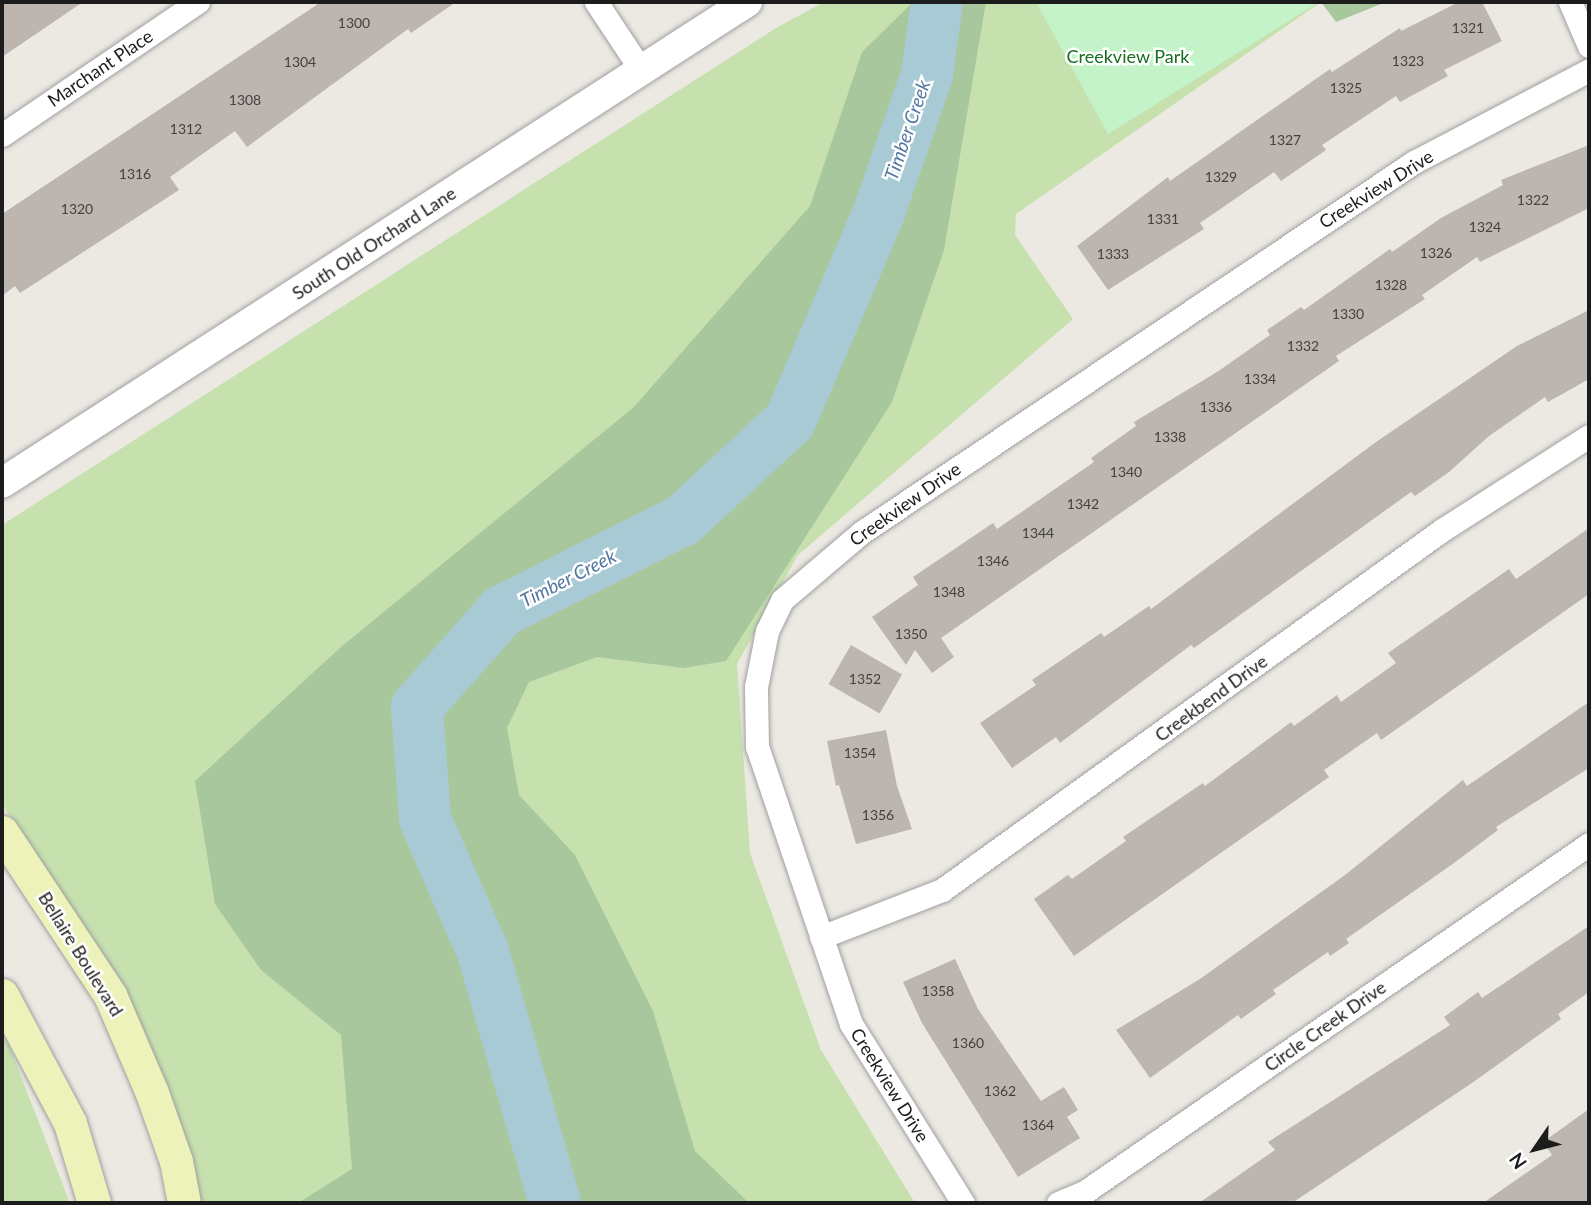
<!DOCTYPE html>
<html>
<head>
<meta charset="utf-8">
<style>
	body { margin:0 }
	#map { position:relative; width:1591px; height:1205px; overflow:hidden; background:#ece9e3; font-family:Lato,sans-serif }
	div>[style] { position:absolute }
	[style*='--x'] { left:calc(var(--x)*1px); top:calc(var(--y)*1px); width:calc(var(--w)*1px); rotate:calc(var(--a)*1deg) }
	.grass>* { inset:0; background:#c6e1ae }
	.forest>* { inset:0; background:#a8c79c }
	.park>* { inset:0; background:#c4f2c9 }
	.river>* { height:52px; margin:-26px; padding:0 26px; transform-origin:26px; border-radius:26px; background:#a8cad5 }
	.building>* { inset:0; background:#bcb5b0; transform-origin:0 0 }
	.roads { filter:drop-shadow(0 0 2px #a0a0a0) drop-shadow(0 0 2px #a0a0a0) }
	.minor>* { height:23px; margin:-11.5px; padding:0 11.5px; transform-origin:11.5px; border-radius:11.5px; background:#fff }
	.tertiary>* { height:30px; margin:-15px; padding:0 15px; transform-origin:15px; border-radius:15px; background:#fff }
	.secondary>* { height:33px; margin:-16.5px; padding:0 16.5px; transform-origin:16.5px; border-radius:16.5px; background:#edf2bb }
	span { translate:-50% -50%; white-space:nowrap; text-align:center; line-height:1.15; -webkit-text-stroke:5px #fff; paint-order:stroke }
	.number-label { font-size:14px; color:#444241 }
	.number-label span { -webkit-text-stroke-width:0 }
	.park-label { font-size:18px; color:#176d20 }
	.street-label { font-size:18px; color:#1c1c1c }
	.water-label { font-size:19px; color:#5478a0; font-style:italic }
	.frame { position:absolute; inset:0; border:4px solid #1c1c1c; pointer-events:none }
	.north { position:absolute; left:1500px; top:1114px; width:70px; height:70px; -webkit-text-stroke:5px #fff; paint-order:stroke; rotate:235deg; font-size:19px; font-weight:700; line-height:28px; text-align:center; color:#1c1c1c }
	.north::after { content:''; display:block; margin:auto; width:24px; height:32px; background:#1c1c1c; clip-path:polygon(50% 0,100% 100%,50% 72%,0 100%) }
</style>
</head>
<body>
<div id="map">
	<div class="grass">
		<i style="clip-path:polygon(824px 2px,1321px 2px,1016px 214px,1015px 235px,1073px 319px,798px 555px,737px 664px,750px 853px,821px 1050px,915px 1203px,199px 1203px,127px 996px,2px 804px,2px 525px,776px 28px)"></i>
		<i style="clip-path:polygon(2px 1034px,9px 1045px,70px 1203px,2px 1203px)"></i>
	</div>
	<div class="forest">
		<i style="clip-path:polygon(913px 2px,986px 2px,944px 250px,892px 402px,726px 661px,684px 668px,597px 657px,529px 682px,507px 728px,519px 795px,575px 855px,653px 1011px,695px 1151px,749px 1203px,298px 1203px,352px 1169px,341px 1035px,261px 970px,215px 904px,195px 781px,341px 647px,634px 407px,810px 206px,862px 52px)"></i>
		<i style="clip-path:polygon(1321px 2px,1386px 2px,1336px 22px)"></i>
	</div>
	<div class="park">
		<i style="clip-path:polygon(1036px 2px,1319px 2px,1108px 134px)"></i>
	</div>
	<div class="river">
		<i style="--x:555;--y:1203;--w:261;--a:-106"></i>
		<i style="--x:483;--y:952;--w:145;--a:-113.6"></i>
		<i style="--x:425;--y:819;--w:112;--a:-94.1"></i>
		<i style="--x:417;--y:707;--w:128;--a:-48.5"></i>
		<i style="--x:502;--y:611;--w:203;--a:-26.7"></i>
		<i style="--x:683;--y:520;--w:146;--a:-42.8"></i>
		<i style="--x:790;--y:421;--w:227;--a:-66.9"></i>
		<i style="--x:879;--y:212;--w:145;--a:-70.7"></i>
		<i style="--x:927;--y:75;--w:74;--a:-82.2"></i>
	</div>
	<div class="building">
		<i style="clip-path:polygon(2px 2px,83px 2px,2px 57px)"></i>
		<i style="clip-path:polygon(321px 2px,456px 2px,411px 33px,408px 29px,247px 147px,235px 131px,170px 177px,179px 190px,20px 293px,15px 286px,2px 296px,2px 214px)"></i>
		<i style="clip-path:polygon(1459px 2px,1482px 2px,1502px 41px,1444px 70px,1448px 76px,1400px 102px,1396px 96px,1322px 145px,1326px 150px,1281px 181px,1274px 172px,1200px 223px,1204px 229px,1108px 290px,1077px 246px,1168px 177px,1170px 181px,1330px 69px,1332px 72px,1400px 28px,1401px 31px)"></i>
		<i style="clip-path:polygon(1589px 145px,1589px 208px,1480px 262px,1477px 257px,1422px 295px,1425px 299px,1336px 356px,1339px 361px,941px 638px,954px 657px,932px 673px,915px 650px,906px 665px,872px 617px,918px 585px,913px 577px,993px 523px,997px 529px,1094px 462px,1091px 458px,1136px 426px,1134px 422px,1217px 372px,1270px 335px,1267px 330px,1301px 307px,1304px 310px,1390px 249px,1392px 252px,1441px 218px,1503px 185px,1501px 180px)"></i>
		<i style="clip-path:polygon(1589px 310px,1589px 379px,1548px 402px,1545px 397px,1489px 436px,1449px 472px,1415px 496px,1411px 492px,1194px 648px,1191px 645px,1060px 743px,1056px 737px,1012px 768px,980px 723px,1036px 685px,1032px 680px,1101px 633px,1104px 637px,1149px 606px,1151px 609px,1376px 442px,1517px 346px)"></i>
		<i style="clip-path:polygon(1589px 528px,1589px 594px,1381px 740px,1377px 733px,1324px 770px,1329px 777px,1074px 956px,1034px 899px,1068px 875px,1072px 879px,1126px 841px,1123px 837px,1203px 783px,1205px 786px,1291px 722px,1294px 726px,1337px 695px,1341px 702px,1396px 663px,1388px 653px,1509px 569px,1516px 579px)"></i>
		<i style="left:851px;top:645px;width:59px;height:45px;rotate:30deg"></i>
		<i style="clip-path:polygon(1589px 702px,1589px 768px,1496px 827px,1498px 830px,1454px 863px,1346px 939px,1349px 943px,1330px 956px,1328px 952px,1273px 990px,1276px 994px,1241px 1019px,1238px 1015px,1150px 1078px,1116px 1030px,1200px 979px,1345px 875px,1463px 780px,1467px 786px)"></i>
		<i style="clip-path:polygon(886px 730px,897px 786px,912px 829px,856px 844px,839px 785px,836px 786px,827px 741px)"></i>
		<i style="clip-path:polygon(1589px 926px,1589px 992px,1558px 1014px,1561px 1019px,1472px 1083px,1292px 1203px,1199px 1203px,1275px 1150px,1268px 1142px,1450px 1025px,1444px 1017px,1478px 992px,1482px 998px)"></i>
		<i style="clip-path:polygon(955px 959px,978px 1009px,1041px 1101px,1064px 1087px,1078px 1110px,1067px 1117px,1080px 1138px,1018px 1177px,922px 1023px,903px 982px)"></i>
		<i style="clip-path:polygon(1589px 1109px,1589px 1203px,1483px 1203px,1552px 1155px,1543px 1142px)"></i>
	</div>
	<div class="roads">
		<div class="minor">
			<i style="--x:596;--y:2;--w:82;--a:56.5"></i>
			<i style="--x:1570;--y:2;--w:48;--a:66.6"></i>
			<i style="--x:2;--y:135;--w:237;--a:-34.2"></i>
			<i style="--x:821;--y:937;--w:130;--a:-21.2"></i>
			<i style="--x:942;--y:890;--w:616;--a:-35.75"></i>
			<i style="--x:1442;--y:530;--w:174;--a:-32.6"></i>
			<i style="--x:963;--y:1203;--w:211;--a:-122"></i>
			<i style="--x:851;--y:1024;--w:293;--a:-108.7"></i>
			<i style="--x:757;--y:747;--w:60;--a:-91"></i>
			<i style="--x:756;--y:687;--w:57;--a:-78.9"></i>
			<i style="--x:767;--y:631;--w:34;--a:-64"></i>
			<i style="--x:782;--y:600;--w:105;--a:-40.4"></i>
			<i style="--x:862;--y:532;--w:665;--a:-33.83"></i>
			<i style="--x:1414;--y:162;--w:198;--a:-27.7"></i>
			<i style="--x:1058;--y:1203;--w:30;--a:-23"></i>
			<i style="--x:1086;--y:1191;--w:611;--a:-34.6"></i>
		</div>
		<div class="tertiary">
			<i style="--x:2;--y:483;--w:887;--a:-32.85"></i>
		</div>
		<div class="secondary">
			<i style="--x:2;--y:832;--w:196;--a:56.5"></i>
			<i style="--x:110;--y:995;--w:107;--a:66.8"></i>
			<i style="--x:152;--y:1093;--w:72;--a:70.6"></i>
			<i style="--x:176;--y:1161;--w:43;--a:79.2"></i>
			<i style="--x:2;--y:995;--w:145;--a:62"></i>
			<i style="--x:70;--y:1123;--w:84;--a:73.3"></i>
		</div>
	</div>
	<div class="number-label">
		<span style="left:354px;top:23px">1300</span>
		<span style="left:1468px;top:28px">1321</span>
		<span style="left:1408px;top:61px">1323</span>
		<span style="left:300px;top:62px">1304</span>
		<span style="left:1346px;top:88px">1325</span>
		<span style="left:245px;top:100px">1308</span>
		<span style="left:186px;top:129px">1312</span>
		<span style="left:1285px;top:140px">1327</span>
		<span style="left:135px;top:174px">1316</span>
		<span style="left:1221px;top:177px">1329</span>
		<span style="left:1533px;top:200px">1322</span>
		<span style="left:77px;top:209px">1320</span>
		<span style="left:1163px;top:219px">1331</span>
		<span style="left:1485px;top:227px">1324</span>
		<span style="left:1436px;top:253px">1326</span>
		<span style="left:1113px;top:254px">1333</span>
		<span style="left:1391px;top:285px">1328</span>
		<span style="left:1348px;top:314px">1330</span>
		<span style="left:1303px;top:346px">1332</span>
		<span style="left:1260px;top:379px">1334</span>
		<span style="left:1216px;top:407px">1336</span>
		<span style="left:1170px;top:437px">1338</span>
		<span style="left:1126px;top:472px">1340</span>
		<span style="left:1083px;top:504px">1342</span>
		<span style="left:1038px;top:533px">1344</span>
		<span style="left:993px;top:561px">1346</span>
		<span style="left:949px;top:592px">1348</span>
		<span style="left:911px;top:634px">1350</span>
		<span style="left:865px;top:679px">1352</span>
		<span style="left:860px;top:753px">1354</span>
		<span style="left:878px;top:815px">1356</span>
		<span style="left:938px;top:991px">1358</span>
		<span style="left:968px;top:1043px">1360</span>
		<span style="left:1000px;top:1091px">1362</span>
		<span style="left:1038px;top:1125px">1364</span>
	</div>
	<div class="park-label">
		<span style="left:1128px;top:56px">Creekview Park</span>
	</div>
	<div class="street-label">
		<span style="left:100px;top:68px;rotate:-34deg">Marchant Place</span>
		<span style="left:1376px;top:189px;rotate:-32deg">Creekview Drive</span>
		<span style="left:374px;top:243px;rotate:-33deg">South Old Orchard Lane</span>
		<span style="left:905px;top:504px;rotate:-35deg">Creekview Drive</span>
		<span style="left:1211px;top:698px;rotate:-36deg">Creekbend Drive</span>
		<span style="left:81px;top:954px;rotate:58deg">Bellaire Boulevard</span>
		<span style="left:1325px;top:1026px;rotate:-35deg">Circle Creek Drive</span>
		<span style="left:890px;top:1085px;rotate:58deg">Creekview Drive</span>
	</div>
	<div class="water-label">
		<span style="left:907px;top:130px;rotate:-71deg">Timber Creek</span>
		<span style="left:568px;top:578px;rotate:-27deg">Timber Creek</span>
	</div>
	<div class="frame"></div>
	<div class="north">N</div>
</div>
</body>
</html>
